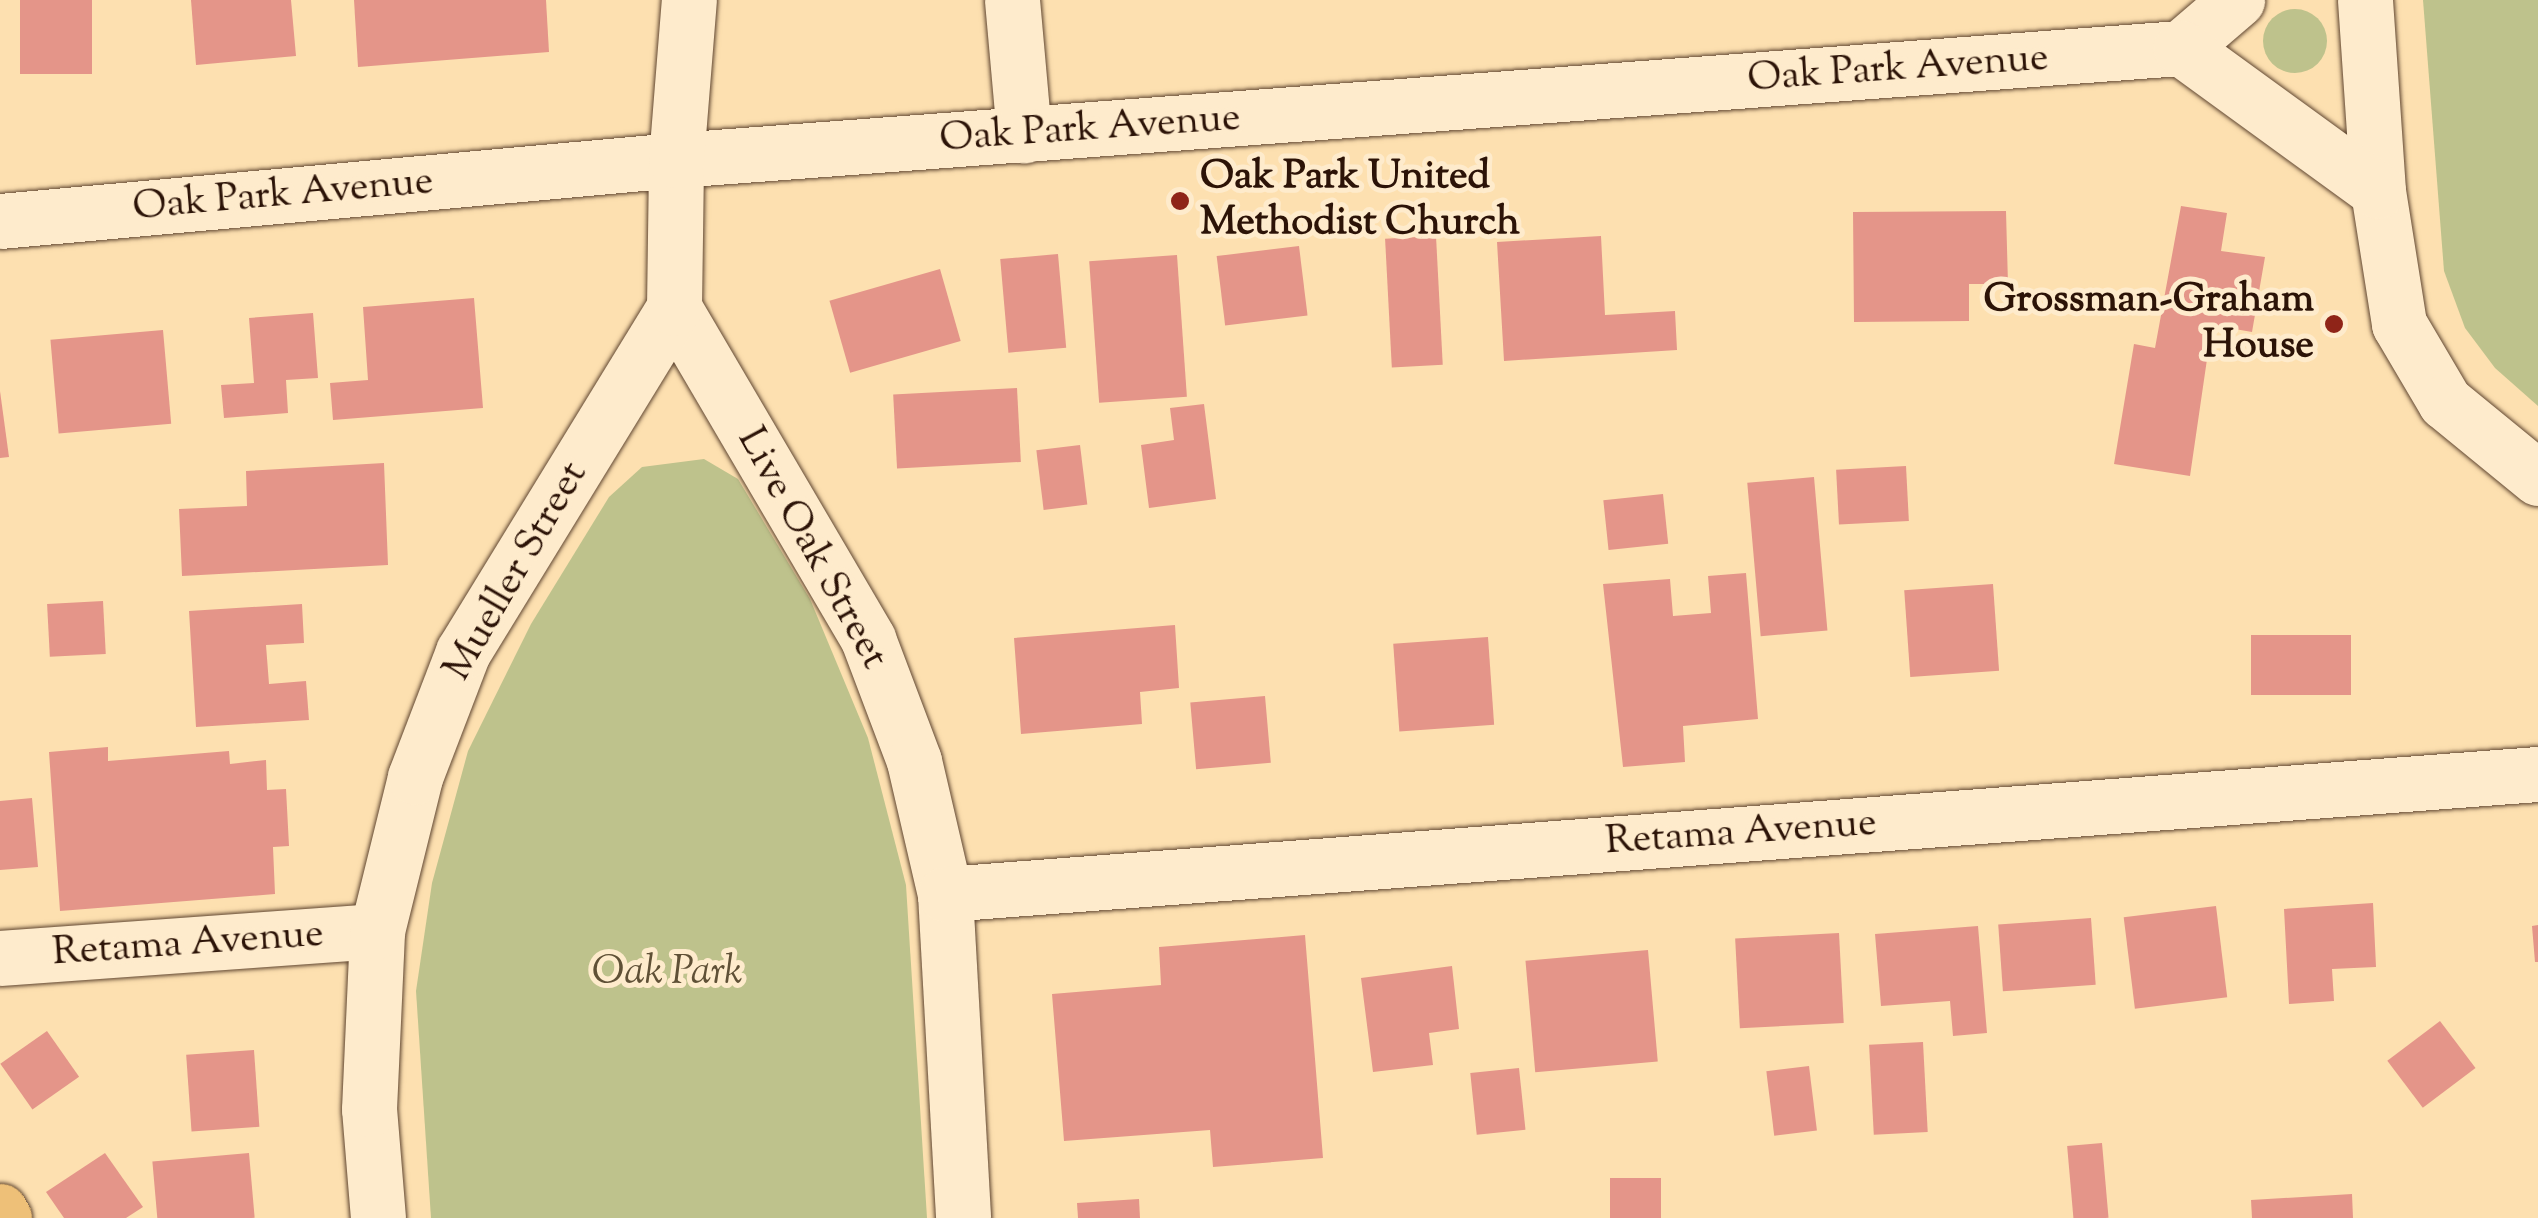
<!DOCTYPE html>
<html>
<head>
<meta charset="utf-8">
<style>
	body { margin:0 }
	#map { position:relative; width:2538px; height:1218px; overflow:hidden; background:#fde0b0; font-family:"Sorts Mill Goudy",serif }
	div>[style] { position:absolute }
	[style*='--x'] { left:calc(var(--x)*1px); top:calc(var(--y)*1px); width:calc(var(--w)*1px); rotate:calc(var(--a)*1deg) }
	.green>* { inset:0; background:#bec28c }
	.round { border-radius:50% }
	.building>* { inset:0; background:#e49589; transform-origin:0 0 }
	.roads { filter:drop-shadow(0 0 2px #604631) drop-shadow(0 0 2px #604631) }
	.minor>* { height:55px; margin:-27.5px; padding:0 27.5px; transform-origin:27.5px; border-radius:27.5px; background:#feebcc }
	.major>* { height:55px; margin:-27.5px; padding:0 27.5px; transform-origin:27.5px; border-radius:27.5px; background:#eec078 }
	.dots>* { width:28px; height:28px; translate:-50% -50%; box-sizing:border-box; border:5px solid #feebcc; border-radius:50% }
	span { translate:-50% -50%; white-space:nowrap; text-align:center; line-height:1.15; -webkit-text-stroke:10px #feebcc; paint-order:stroke }
	.street-label { font-size:40px; color:#2c1307 }
	.poi-label { font-size:40px; color:#2c1307; font-weight:700 }
	.left { translate:0 -50%; text-align:left }
	.right { translate:-100% -50%; text-align:right }
	.park-label { font-size:40px; color:#5f5036; font-style:italic }
</style>
</head>
<body>
<div id="map">
	<div class="green">
		<i style="clip-path:polygon(2423px 0,2538px 0,2538px 406px,2495px 368px,2465px 328px,2444px 271px)"></i>
		<i class="round" style="left:2263px;top:9px;width:64px;height:64px"></i>
		<i style="clip-path:polygon(704px 459px,738px 479px,810px 599px,868px 738px,906px 885px,927px 1218px,431px 1218px,416px 991px,432px 883px,468px 751px,531px 624px,609px 497px,642px 467px)"></i>
	</div>
	<div class="building">
		<i style="left:20px;top:0;width:72px;height:74px"></i>
		<i style="clip-path:polygon(191px 0,291px 0,296px 56px,196px 65px)"></i>
		<i style="clip-path:polygon(354px 0,546px 0,549px 52px,358px 67px)"></i>
		<i style="clip-path:polygon(2181px 206px,2227px 213px,2221px 251px,2265px 257px,2252px 332px,2212px 325px,2190px 476px,2114px 464px,2134px 344px,2155px 348px)"></i>
		<i style="clip-path:polygon(2006px 211px,2008px 284px,1969px 284px,1969px 321px,1854px 322px,1853px 212px)"></i>
		<i style="left:1436px;top:236px;width:129px;height:51px;rotate:87deg"></i>
		<i style="clip-path:polygon(1601px 236px,1605px 315px,1675px 311px,1677px 350px,1504px 361px,1497px 242px)"></i>
		<i style="left:1299px;top:246px;width:70px;height:83px;rotate:83deg"></i>
		<i style="left:1058px;top:254px;width:94px;height:58px;rotate:85deg"></i>
		<i style="left:1177px;top:255px;width:142px;height:88px;rotate:86deg"></i>
		<i style="left:940px;top:269px;width:75px;height:115px;rotate:74deg"></i>
		<i style="clip-path:polygon(474px 298px,483px 408px,333px 420px,330px 383px,368px 380px,363px 307px)"></i>
		<i style="clip-path:polygon(313px 313px,318px 378px,286px 380px,288px 413px,224px 418px,221px 385px,254px 383px,249px 318px)"></i>
		<i style="left:163px;top:330px;width:94px;height:113px;rotate:85deg"></i>
		<i style="left:1017px;top:388px;width:74px;height:124px;rotate:87deg"></i>
		<i style="clip-path:polygon(0 391px,9px 457px,0 458px)"></i>
		<i style="clip-path:polygon(1204px 404px,1216px 499px,1149px 508px,1141px 445px,1174px 440px,1170px 408px)"></i>
		<i style="left:1080px;top:445px;width:60px;height:44px;rotate:83deg"></i>
		<i style="clip-path:polygon(384px 463px,388px 565px,182px 576px,179px 509px,247px 506px,246px 471px)"></i>
		<i style="left:1906px;top:466px;width:55px;height:70px;rotate:87deg"></i>
		<i style="left:1814px;top:477px;width:154px;height:67px;rotate:85deg"></i>
		<i style="left:1663px;top:494px;width:50px;height:60px;rotate:84deg"></i>
		<i style="clip-path:polygon(1746px 573px,1758px 719px,1683px 726px,1685px 762px,1623px 767px,1603px 584px,1670px 579px,1673px 616px,1711px 613px,1708px 576px)"></i>
		<i style="left:1993px;top:584px;width:87px;height:89px;rotate:86deg"></i>
		<i style="left:103px;top:601px;width:53px;height:56px;rotate:87deg"></i>
		<i style="clip-path:polygon(302px 604px,304px 643px,266px 645px,269px 684px,306px 681px,309px 720px,196px 727px,189px 611px)"></i>
		<i style="clip-path:polygon(1175px 625px,1179px 688px,1140px 692px,1142px 724px,1021px 734px,1014px 638px)"></i>
		<i style="left:2251px;top:635px;width:100px;height:60px"></i>
		<i style="left:1488px;top:637px;width:88px;height:95px;rotate:86deg"></i>
		<i style="left:1265px;top:696px;width:67px;height:75px;rotate:85deg"></i>
		<i style="clip-path:polygon(108px 747px,108px 761px,229px 751px,230px 764px,266px 760px,267px 790px,286px 789px,289px 846px,273px 847px,275px 894px,60px 911px,49px 752px)"></i>
		<i style="clip-path:polygon(32px 798px,38px 867px,0 870px,0 801px)"></i>
		<i style="clip-path:polygon(2373px 903px,2376px 967px,2332px 969px,2334px 1001px,2289px 1004px,2284px 909px)"></i>
		<i style="left:2216px;top:906px;width:92px;height:93px;rotate:83deg"></i>
		<i style="left:2091px;top:918px;width:67px;height:93px;rotate:86deg"></i>
		<i style="clip-path:polygon(2538px 925px,2538px 962px,2535px 962px,2532px 926px)"></i>
		<i style="clip-path:polygon(1978px 926px,1987px 1033px,1953px 1036px,1950px 1001px,1881px 1006px,1875px 934px)"></i>
		<i style="left:1839px;top:933px;width:90px;height:104px;rotate:87deg"></i>
		<i style="clip-path:polygon(1305px 935px,1323px 1158px,1213px 1167px,1210px 1130px,1064px 1141px,1052px 994px,1161px 985px,1159px 947px)"></i>
		<i style="left:1648px;top:950px;width:112px;height:123px;rotate:85deg"></i>
		<i style="clip-path:polygon(1452px 966px,1459px 1029px,1429px 1033px,1433px 1065px,1373px 1072px,1361px 978px)"></i>
		<i style="left:2440px;top:1021px;width:59px;height:66px;rotate:53deg"></i>
		<i style="left:47px;top:1031px;width:56px;height:57px;rotate:55deg"></i>
		<i style="left:1923px;top:1042px;width:90px;height:54px;rotate:87deg"></i>
		<i style="left:254px;top:1050px;width:77px;height:68px;rotate:86deg"></i>
		<i style="left:1809px;top:1066px;width:65px;height:43px;rotate:83deg"></i>
		<i style="left:1519px;top:1068px;width:62px;height:49px;rotate:84deg"></i>
		<i style="left:2102px;top:1143px;width:75px;height:35px;rotate:85deg"></i>
		<i style="clip-path:polygon(105px 1153px,143px 1207px,126px 1218px,64px 1218px,46px 1192px)"></i>
		<i style="left:249px;top:1153px;width:65px;height:97px;rotate:85deg"></i>
		<i style="left:1661px;top:1178px;width:40px;height:51px;rotate:90deg"></i>
		<i style="clip-path:polygon(2352px 1194px,2353px 1218px,2252px 1218px,2251px 1200px)"></i>
		<i style="clip-path:polygon(1139px 1199px,1140px 1218px,1078px 1218px,1077px 1203px)"></i>
	</div>
	<div class="roads">
		<div class="minor">
			<i style="--x:1012;--y:0;--w:136;--a:84.9"></i>
			<i style="--x:2365;--y:0;--w:191;--a:86.1"></i>
			<i style="--x:2378;--y:191;--w:135;--a:81"></i>
			<i style="--x:2399;--y:324;--w:91;--a:59.5"></i>
			<i style="--x:2445;--y:402;--w:120;--a:39.3"></i>
			<i style="--x:2181;--y:48;--w:74;--a:-40.6"></i>
			<i style="--x:0;--y:221;--w:679;--a:-5.16"></i>
			<i style="--x:676;--y:160;--w:1509;--a:-4.26"></i>
			<i style="--x:2181;--y:48;--w:243;--a:36"></i>
			<i style="--x:674;--y:308;--w:384;--a:59.6"></i>
			<i style="--x:868;--y:639;--w:130;--a:69.3"></i>
			<i style="--x:914;--y:761;--w:137;--a:76.9"></i>
			<i style="--x:945;--y:894;--w:324;--a:86.8"></i>
			<i style="--x:945;--y:894;--w:1598;--a:-4.31"></i>
			<i style="--x:0;--y:958;--w:378;--a:-4.1"></i>
			<i style="--x:378;--y:1218;--w:109;--a:-94.7"></i>
			<i style="--x:369;--y:1109;--w:178;--a:-87.4"></i>
			<i style="--x:377;--y:931;--w:159;--a:-76.1"></i>
			<i style="--x:415;--y:777;--w:134;--a:-69"></i>
			<i style="--x:463;--y:652;--w:404;--a:-58.5"></i>
			<i style="--x:674;--y:308;--w:148;--a:-89.2"></i>
			<i style="--x:676;--y:160;--w:161;--a:-85.4"></i>
		</div>
		<div class="major">
			<i style="--x:0;--y:1211;--w:8;--a:60"></i>
		</div>
	</div>
	<div class="dots">
		<i style="left:1180px;top:201px;background:#8f2418"></i>
		<i style="left:2334px;top:324px;background:#8f2418"></i>
	</div>
	<div class="street-label">
		<span style="left:1898px;top:70px;rotate:-4deg">Oak Park Avenue</span>
		<span style="left:1090px;top:130px;rotate:-4deg">Oak Park Avenue</span>
		<span style="left:283px;top:196px;rotate:-5deg">Oak Park Avenue</span>
		<span style="left:811px;top:549px;rotate:61deg">Live Oak Street</span>
		<span style="left:517px;top:572px;rotate:-60deg">Mueller Street</span>
		<span style="left:1741px;top:834px;rotate:-4deg">Retama Avenue</span>
		<span style="left:188px;top:945px;rotate:-4deg">Retama Avenue</span>
	</div>
	<div class="poi-label">
		<span class="left" style="left:1200px;top:201px">Oak Park United<br>Methodist Church</span>
		<span class="right" style="left:2314px;top:324px">Grossman-Graham<br>House</span>
	</div>
	<div class="park-label">
		<span style="left:667px;top:974px">Oak Park</span>
	</div>
</div>
</body>
</html>
